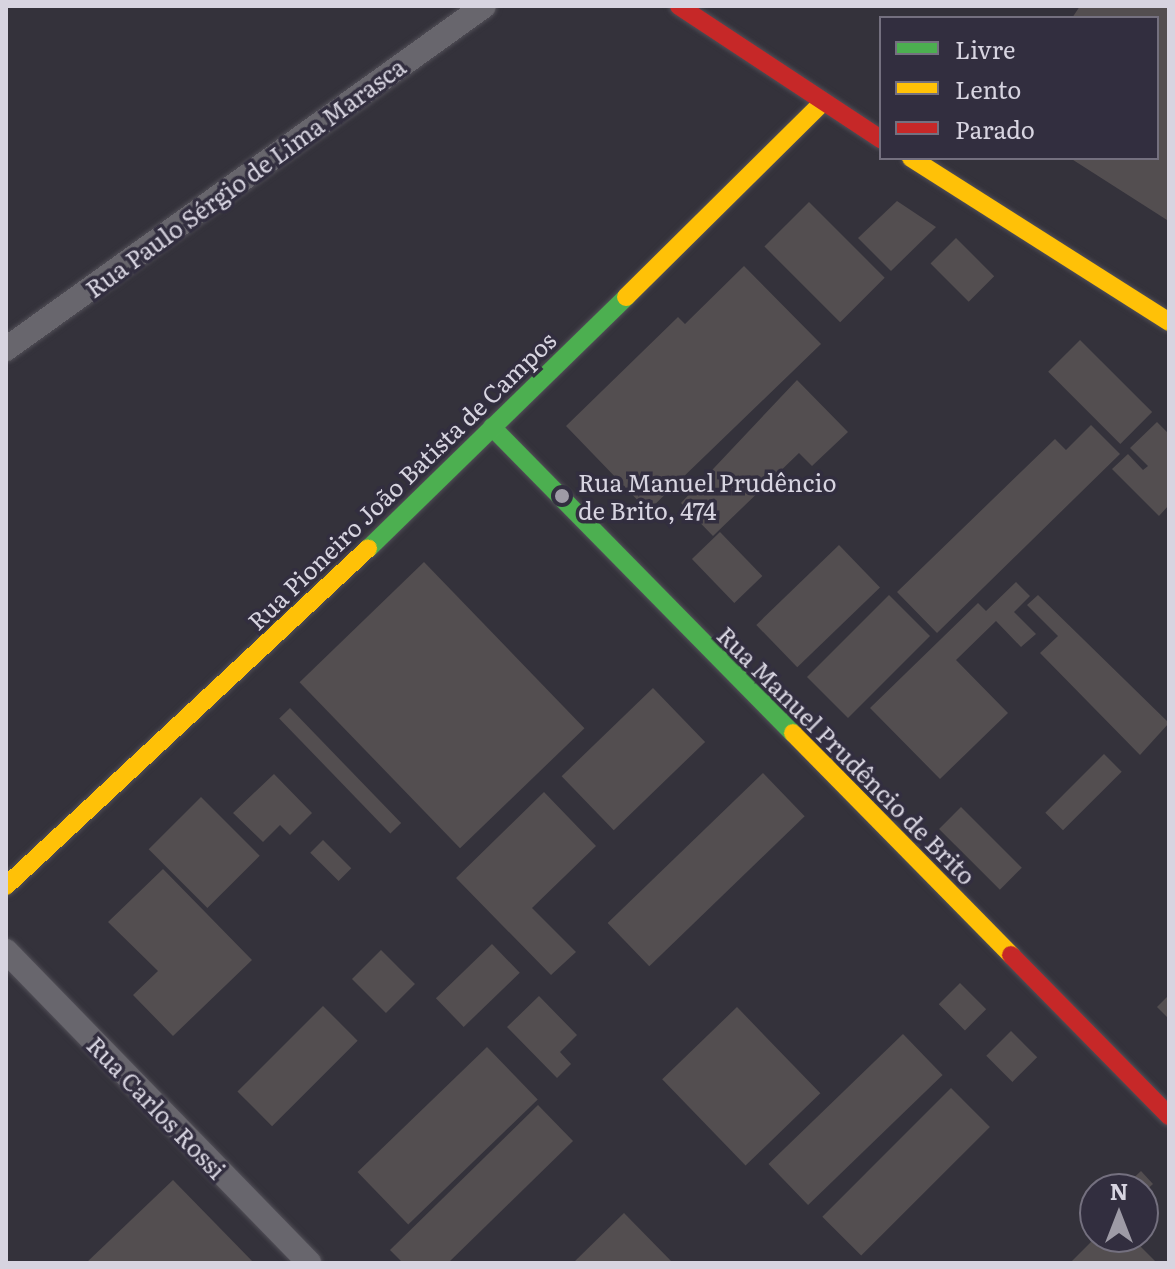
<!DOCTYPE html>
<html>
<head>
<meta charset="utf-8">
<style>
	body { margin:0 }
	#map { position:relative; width:1175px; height:1269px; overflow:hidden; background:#34323b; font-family:Literata,serif }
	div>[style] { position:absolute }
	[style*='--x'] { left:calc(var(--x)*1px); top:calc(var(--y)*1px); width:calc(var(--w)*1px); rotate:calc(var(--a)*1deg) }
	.building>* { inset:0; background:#534e50; transform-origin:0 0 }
	.roads { filter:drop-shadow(0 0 2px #514f57) drop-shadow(0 0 2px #514f57) }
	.street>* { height:24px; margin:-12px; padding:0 12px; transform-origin:12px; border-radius:12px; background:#68666d }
	.fast>* { height:18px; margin:-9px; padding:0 9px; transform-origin:9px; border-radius:9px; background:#4caf50 }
	.slow>* { height:18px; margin:-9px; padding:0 9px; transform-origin:9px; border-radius:9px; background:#ffc107 }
	.jam>* { height:18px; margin:-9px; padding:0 9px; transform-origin:9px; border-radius:9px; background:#c62828 }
	.dots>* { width:22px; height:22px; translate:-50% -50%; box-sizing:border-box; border:4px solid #322e3f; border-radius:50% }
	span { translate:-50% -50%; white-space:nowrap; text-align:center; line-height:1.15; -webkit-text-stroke:7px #322e3f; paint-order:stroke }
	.street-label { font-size:24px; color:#d7d4e0 }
	.poi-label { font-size:24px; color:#d7d4e0 }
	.left { translate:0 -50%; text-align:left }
	.frame { position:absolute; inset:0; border:8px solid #d7d4e0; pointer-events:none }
	.legend { position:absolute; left:879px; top:16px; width:280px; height:144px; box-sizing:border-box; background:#322e3f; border:2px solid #74707f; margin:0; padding:10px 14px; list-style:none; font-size:24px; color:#d7d4e0 }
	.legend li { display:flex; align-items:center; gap:16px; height:40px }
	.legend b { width:40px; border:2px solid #74707f }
	.north { position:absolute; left:1079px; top:1173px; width:80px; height:80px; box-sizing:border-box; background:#322e3f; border:2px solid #74707f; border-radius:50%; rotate:0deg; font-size:22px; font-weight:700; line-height:32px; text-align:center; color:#d7d4e0 }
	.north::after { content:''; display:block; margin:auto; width:28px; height:36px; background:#9e9ba6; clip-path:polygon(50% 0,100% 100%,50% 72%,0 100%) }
</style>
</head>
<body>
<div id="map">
	<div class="building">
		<i style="clip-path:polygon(1080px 6px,1169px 6px,1167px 220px,1070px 158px,1157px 158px,1157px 18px,1072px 18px)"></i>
		<i style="clip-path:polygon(897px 201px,936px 227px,891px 271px,858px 238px)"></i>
		<i style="left:809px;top:202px;width:107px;height:63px;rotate:45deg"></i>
		<i style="left:956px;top:238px;width:54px;height:36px;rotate:45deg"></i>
		<i style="clip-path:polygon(744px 266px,821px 344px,648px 511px,566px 426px,678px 317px,685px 324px)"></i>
		<i style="left:1080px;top:340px;width:102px;height:45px;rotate:45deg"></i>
		<i style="clip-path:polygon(797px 380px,848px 432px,812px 466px,799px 453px,713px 536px,681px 503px)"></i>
		<i style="clip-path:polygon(1157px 422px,1169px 434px,1169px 505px,1159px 516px,1112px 469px,1128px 454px,1143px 470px,1148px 466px,1130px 448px)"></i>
		<i style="clip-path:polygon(1091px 425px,1120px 454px,937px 633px,897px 592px,1055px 439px,1066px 450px)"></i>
		<i style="left:720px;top:532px;width:61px;height:39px;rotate:46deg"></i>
		<i style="left:839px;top:545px;width:59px;height:115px;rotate:46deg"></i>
		<i style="left:424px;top:562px;width:231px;height:173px;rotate:46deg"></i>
		<i style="clip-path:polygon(1016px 582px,1030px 596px,1014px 612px,1036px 634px,1021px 647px,996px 621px,956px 660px,1008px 713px,940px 779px,870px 708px,978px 603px,986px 611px)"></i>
		<i style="left:889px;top:595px;width:58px;height:116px;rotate:45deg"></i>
		<i style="clip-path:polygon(1038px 595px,1169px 723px,1140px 755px,1040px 653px,1058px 636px,1027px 605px)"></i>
		<i style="left:653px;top:688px;width:75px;height:127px;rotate:46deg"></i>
		<i style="left:290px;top:708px;width:160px;height:15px;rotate:46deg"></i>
		<i style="left:1104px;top:754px;width:25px;height:83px;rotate:45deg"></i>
		<i style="left:763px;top:773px;width:60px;height:216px;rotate:46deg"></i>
		<i style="clip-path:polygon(274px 774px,312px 813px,290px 835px,280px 825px,263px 842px,233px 813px)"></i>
		<i style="clip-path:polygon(544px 792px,596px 846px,532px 908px,576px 952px,551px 975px,456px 878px)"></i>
		<i style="left:201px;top:797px;width:83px;height:74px;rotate:45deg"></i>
		<i style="left:961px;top:807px;width:86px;height:31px;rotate:45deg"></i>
		<i style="left:323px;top:840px;width:40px;height:18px;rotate:45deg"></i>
		<i style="clip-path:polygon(163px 869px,252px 960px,173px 1036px,133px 995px,158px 971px,108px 922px)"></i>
		<i style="left:492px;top:944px;width:40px;height:78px;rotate:46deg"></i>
		<i style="left:381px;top:950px;width:48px;height:41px;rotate:45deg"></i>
		<i style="left:960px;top:983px;width:37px;height:30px;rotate:45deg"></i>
		<i style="clip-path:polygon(1169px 995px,1169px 1019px,1157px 1007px)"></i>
		<i style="clip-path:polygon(539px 996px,577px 1035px,560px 1052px,571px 1064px,557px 1078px,507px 1027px)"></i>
		<i style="left:323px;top:1006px;width:49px;height:121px;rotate:45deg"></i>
		<i style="left:737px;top:1007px;width:120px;height:104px;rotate:46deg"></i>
		<i style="left:1011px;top:1031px;width:37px;height:35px;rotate:45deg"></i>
		<i style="left:903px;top:1034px;width:57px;height:187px;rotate:46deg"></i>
		<i style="left:487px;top:1047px;width:73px;height:180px;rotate:46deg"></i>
		<i style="left:951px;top:1088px;width:55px;height:182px;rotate:45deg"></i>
		<i style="clip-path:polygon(538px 1105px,573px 1141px,448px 1263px,403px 1263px,390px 1250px)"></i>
		<i style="clip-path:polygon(1141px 1171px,1153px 1184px,1143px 1193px,1125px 1186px)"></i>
		<i style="clip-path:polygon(173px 1180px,254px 1263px,86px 1263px)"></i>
		<i style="clip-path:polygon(624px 1213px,673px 1263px,573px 1263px)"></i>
		<i style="clip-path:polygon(1096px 1237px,1131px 1237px,1157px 1263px,1070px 1263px)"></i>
	</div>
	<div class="roads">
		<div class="street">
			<i style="--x:6;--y:349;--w:588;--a:-35.66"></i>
			<i style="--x:6;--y:951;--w:435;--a:45.8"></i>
		</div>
		<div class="fast">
			<i style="--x:492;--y:427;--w:429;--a:45.5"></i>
			<i style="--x:368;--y:549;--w:361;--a:-44.3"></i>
		</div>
		<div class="slow">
			<i style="--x:911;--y:158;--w:306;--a:32.4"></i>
			<i style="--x:626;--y:297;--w:277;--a:-44.7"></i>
			<i style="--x:793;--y:733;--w:311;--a:45.5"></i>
			<i style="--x:6;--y:886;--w:495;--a:-43"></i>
		</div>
		<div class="jam">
			<i style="--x:679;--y:6;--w:242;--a:33.4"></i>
			<i style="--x:1011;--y:955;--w:226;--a:45.5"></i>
		</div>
	</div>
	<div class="dots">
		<i style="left:562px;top:496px;background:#9e9ba6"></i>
	</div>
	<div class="street-label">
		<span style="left:245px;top:177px;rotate:-36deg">Rua Paulo Sérgio de Lima Marasca</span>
		<span style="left:401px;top:480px;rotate:-44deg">Rua Pioneiro João Batista de Campos</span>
		<span style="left:847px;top:755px;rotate:45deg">Rua Manuel Prudêncio de Brito</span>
		<span style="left:157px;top:1107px;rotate:46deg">Rua Carlos Rossi</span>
	</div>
	<div class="poi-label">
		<span class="left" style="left:578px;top:496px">Rua Manuel Prudêncio<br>de Brito, 474</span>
	</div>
	<div class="frame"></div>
	<ul class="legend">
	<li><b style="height:10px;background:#4caf50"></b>Livre</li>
	<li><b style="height:10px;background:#ffc107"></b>Lento</li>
	<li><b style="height:10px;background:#c62828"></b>Parado</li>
	</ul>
	<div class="north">N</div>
</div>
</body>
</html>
